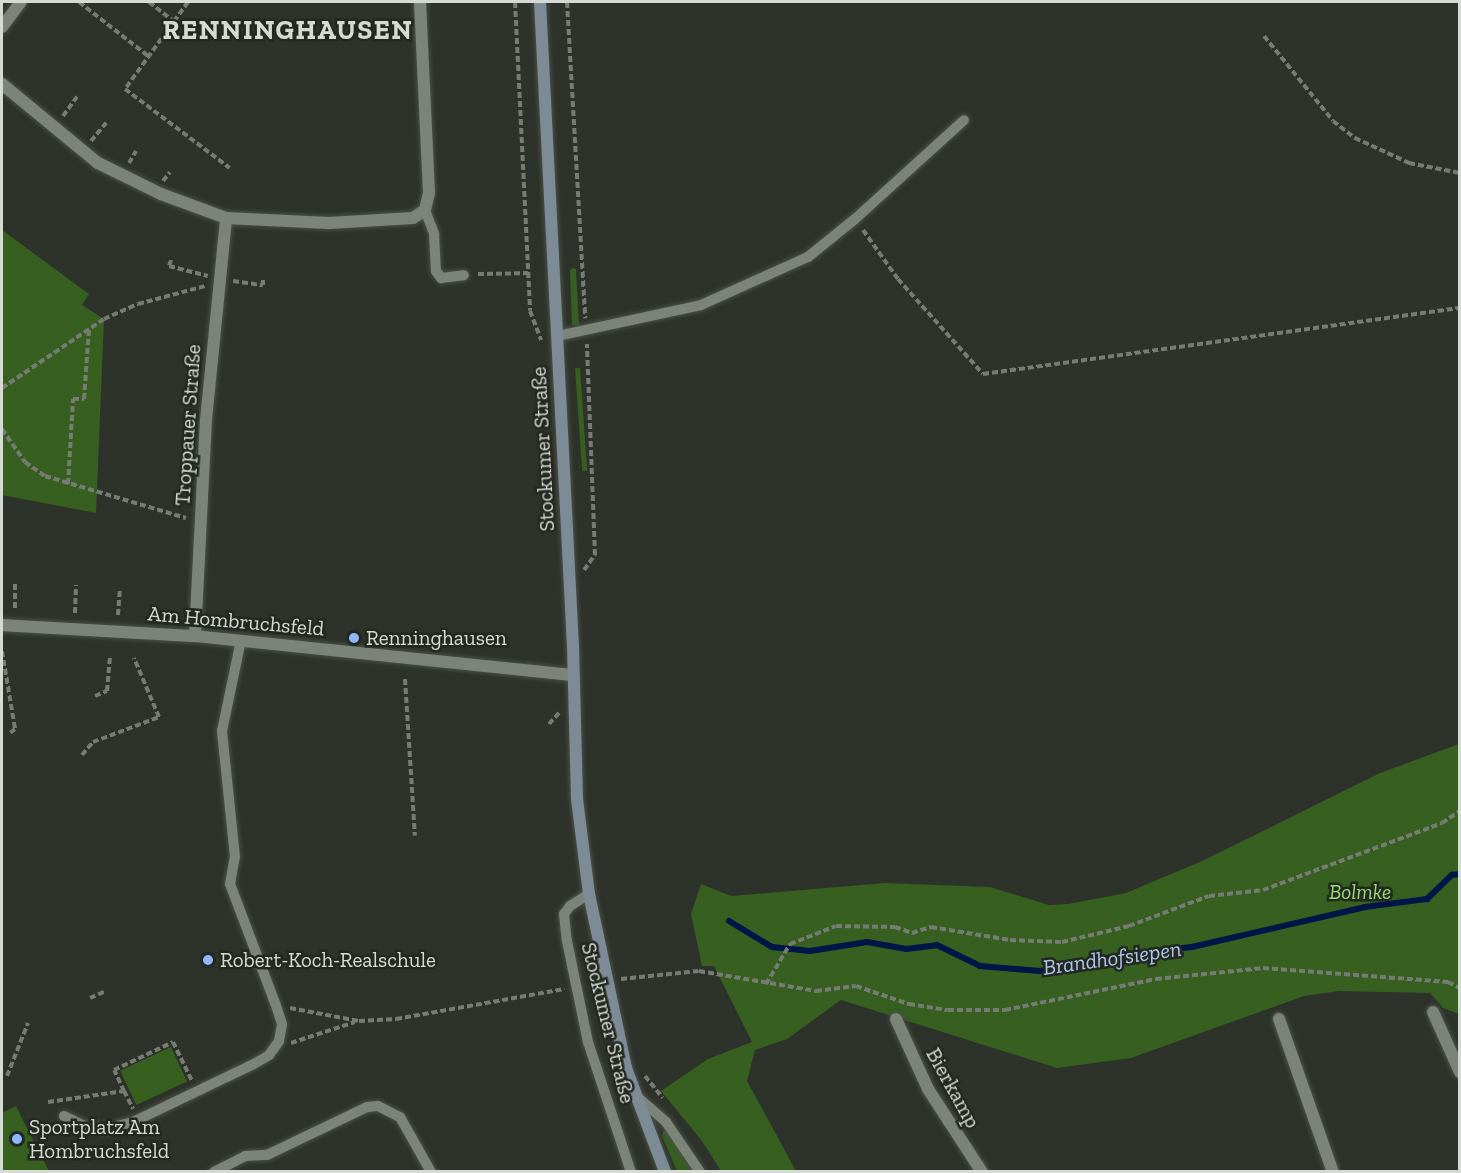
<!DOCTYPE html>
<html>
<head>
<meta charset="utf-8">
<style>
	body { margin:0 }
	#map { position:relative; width:1461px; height:1173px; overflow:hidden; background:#2d332a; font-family:"Zilla Slab",serif }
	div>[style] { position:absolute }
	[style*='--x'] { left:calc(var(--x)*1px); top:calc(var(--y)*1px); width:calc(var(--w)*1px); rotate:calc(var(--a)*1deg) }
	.green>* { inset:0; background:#365f20; transform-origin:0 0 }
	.stream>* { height:6px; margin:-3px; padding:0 3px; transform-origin:3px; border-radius:3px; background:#001448 }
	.path>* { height:4px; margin-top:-2px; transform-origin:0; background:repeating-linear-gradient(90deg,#767b74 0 6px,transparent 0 9px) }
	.roads { filter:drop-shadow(0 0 2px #4b5049) drop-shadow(0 0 2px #4b5049) }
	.lane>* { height:10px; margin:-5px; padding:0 5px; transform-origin:5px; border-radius:5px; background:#7c8379 }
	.street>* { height:12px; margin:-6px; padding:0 6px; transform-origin:6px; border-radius:6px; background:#7c8379 }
	.secondary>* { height:12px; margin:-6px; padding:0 6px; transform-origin:6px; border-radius:6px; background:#7c8b96 }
	.dots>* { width:16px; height:16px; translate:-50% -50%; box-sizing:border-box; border:3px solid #232921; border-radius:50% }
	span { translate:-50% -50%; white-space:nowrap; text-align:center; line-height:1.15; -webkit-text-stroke:5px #232921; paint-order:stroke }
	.street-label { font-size:21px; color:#d6dad4 }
	.poi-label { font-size:21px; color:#d6dad4 }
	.left { translate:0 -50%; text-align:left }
	.park-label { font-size:21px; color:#97de73; font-style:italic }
	.water-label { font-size:22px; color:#aec5ee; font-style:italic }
	.district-label { font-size:27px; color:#d6dad4; font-weight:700; letter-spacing:1.5px }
	.frame { position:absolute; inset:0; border:3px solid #d6dad4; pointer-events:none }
</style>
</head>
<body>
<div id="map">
	<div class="green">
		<i style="clip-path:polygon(2px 230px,89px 294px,82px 305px,104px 319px,96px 513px,2px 495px)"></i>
		<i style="clip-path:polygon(573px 268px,576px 269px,579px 326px,572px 325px,570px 270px)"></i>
		<i style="left:580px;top:368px;width:103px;height:5px;rotate:86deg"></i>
		<i style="clip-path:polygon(1459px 744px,1459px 1014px,1443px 1008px,1430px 993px,1339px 991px,1304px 996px,1131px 1058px,1057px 1068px,841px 1000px,787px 1039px,755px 1050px,747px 1081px,796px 1171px,721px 1171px,702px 1141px,661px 1091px,708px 1059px,752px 1042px,714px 966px,702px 966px,691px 914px,701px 884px,731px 896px,885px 883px,990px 887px,1049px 905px,1068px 904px,1126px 893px,1202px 861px,1380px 773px)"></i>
		<i style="left:171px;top:1047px;width:38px;height:56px;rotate:65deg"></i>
		<i style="clip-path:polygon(16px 1106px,32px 1138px,49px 1171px,2px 1171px,2px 1113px)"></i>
		<i style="clip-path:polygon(664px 1130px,669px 1133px,692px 1171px,677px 1171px,662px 1136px)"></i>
	</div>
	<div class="stream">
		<i style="--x:729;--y:921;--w:50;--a:31.2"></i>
		<i style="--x:772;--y:947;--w:38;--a:6"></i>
		<i style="--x:810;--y:951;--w:58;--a:-9"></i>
		<i style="--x:867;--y:942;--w:40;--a:10"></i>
		<i style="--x:906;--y:949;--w:31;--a:-7"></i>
		<i style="--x:937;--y:945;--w:48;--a:26"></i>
		<i style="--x:980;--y:966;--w:60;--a:4.8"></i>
		<i style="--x:1040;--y:971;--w:90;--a:-10.9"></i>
		<i style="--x:1128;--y:954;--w:64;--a:-6.2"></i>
		<i style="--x:1192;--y:947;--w:178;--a:-13"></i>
		<i style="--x:1365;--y:907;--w:63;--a:-7.4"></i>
		<i style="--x:1427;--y:899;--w:35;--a:-44"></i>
		<i style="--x:1452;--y:875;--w:8;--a:-7"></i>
	</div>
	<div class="path">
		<i style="--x:79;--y:2;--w:88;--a:38"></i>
		<i style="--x:149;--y:2;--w:31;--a:38"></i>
		<i style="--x:188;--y:2;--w:107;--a:125.9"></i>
		<i style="--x:125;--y:89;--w:131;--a:37"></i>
		<i style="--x:515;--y:2;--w:309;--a:87.2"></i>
		<i style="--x:530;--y:311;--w:31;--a:69"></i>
		<i style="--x:567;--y:2;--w:317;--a:86.7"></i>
		<i style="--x:1264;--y:36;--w:109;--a:50.9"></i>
		<i style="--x:1333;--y:121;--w:28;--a:38"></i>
		<i style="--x:1355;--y:138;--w:60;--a:24.8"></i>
		<i style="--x:1409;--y:163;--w:52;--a:11.1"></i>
		<i style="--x:63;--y:116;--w:24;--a:-54"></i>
		<i style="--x:91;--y:141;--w:26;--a:-50"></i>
		<i style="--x:129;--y:163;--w:14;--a:-60"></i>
		<i style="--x:163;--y:181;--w:11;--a:-52"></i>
		<i style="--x:863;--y:230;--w:60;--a:54.5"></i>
		<i style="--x:898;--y:279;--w:127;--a:48.2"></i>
		<i style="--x:983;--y:374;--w:482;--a:-7.9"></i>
		<i style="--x:171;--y:260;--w:6;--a:108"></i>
		<i style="--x:169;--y:266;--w:40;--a:14.4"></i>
		<i style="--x:478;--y:274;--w:50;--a:-1.1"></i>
		<i style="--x:233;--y:281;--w:30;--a:8"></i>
		<i style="--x:263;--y:285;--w:5;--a:-90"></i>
		<i style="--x:2;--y:388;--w:123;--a:-34.1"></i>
		<i style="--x:104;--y:319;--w:37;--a:-24"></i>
		<i style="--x:138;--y:304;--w:69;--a:-15"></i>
		<i style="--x:2;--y:429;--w:40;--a:55.1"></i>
		<i style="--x:25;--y:462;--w:24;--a:35"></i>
		<i style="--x:45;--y:476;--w:147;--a:16.6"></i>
		<i style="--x:68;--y:484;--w:85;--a:-86.6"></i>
		<i style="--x:73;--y:399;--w:11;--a:0"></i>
		<i style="--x:84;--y:399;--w:69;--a:-85.9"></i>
		<i style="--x:584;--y:570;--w:19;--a:-54"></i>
		<i style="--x:595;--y:555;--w:211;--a:-92.2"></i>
		<i style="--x:15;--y:608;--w:27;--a:-90"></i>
		<i style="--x:75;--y:613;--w:28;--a:-88"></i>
		<i style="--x:118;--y:615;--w:27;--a:-86"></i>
		<i style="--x:2;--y:651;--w:79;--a:80.5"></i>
		<i style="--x:15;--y:729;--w:6;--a:141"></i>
		<i style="--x:405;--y:679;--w:157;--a:86.4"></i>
		<i style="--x:95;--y:696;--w:13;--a:-23"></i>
		<i style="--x:107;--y:691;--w:34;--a:-85"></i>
		<i style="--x:549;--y:724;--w:15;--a:-48"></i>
		<i style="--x:82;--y:755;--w:17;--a:-50"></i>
		<i style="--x:93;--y:742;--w:71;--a:-20.7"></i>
		<i style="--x:159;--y:717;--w:64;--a:-113"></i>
		<i style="--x:621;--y:979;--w:78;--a:-5.9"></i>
		<i style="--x:699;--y:971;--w:119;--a:9.7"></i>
		<i style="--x:816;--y:991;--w:40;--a:-7.1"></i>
		<i style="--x:856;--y:986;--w:56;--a:18.8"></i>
		<i style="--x:909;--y:1004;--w:39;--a:9"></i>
		<i style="--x:948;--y:1010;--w:57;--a:0"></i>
		<i style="--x:1005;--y:1010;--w:154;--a:-11.6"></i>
		<i style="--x:1156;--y:979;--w:108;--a:-5.9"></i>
		<i style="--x:1263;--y:968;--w:186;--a:4.3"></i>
		<i style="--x:1448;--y:982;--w:13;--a:27"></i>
		<i style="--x:766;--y:984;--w:47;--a:-59"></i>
		<i style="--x:790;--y:944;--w:49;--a:-21.4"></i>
		<i style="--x:836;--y:926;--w:59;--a:1"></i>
		<i style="--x:895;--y:927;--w:18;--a:19"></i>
		<i style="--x:912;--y:933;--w:20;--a:-18"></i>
		<i style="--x:931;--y:927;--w:80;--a:9.3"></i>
		<i style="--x:1010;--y:940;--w:52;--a:2.2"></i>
		<i style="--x:1062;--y:942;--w:69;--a:-13.4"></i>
		<i style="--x:1129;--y:926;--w:85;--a:-20.6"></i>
		<i style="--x:1209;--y:896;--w:54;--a:-6.3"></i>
		<i style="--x:1263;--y:890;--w:191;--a:-20.5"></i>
		<i style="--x:1442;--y:823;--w:22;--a:-34"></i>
		<i style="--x:90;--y:998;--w:17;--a:-24"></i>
		<i style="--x:290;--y:1008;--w:70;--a:10.7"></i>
		<i style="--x:359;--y:1021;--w:37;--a:-3"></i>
		<i style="--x:396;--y:1019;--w:171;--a:-10.1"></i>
		<i style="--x:291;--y:1043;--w:67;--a:-18.2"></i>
		<i style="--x:7;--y:1076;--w:57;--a:-68.4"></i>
		<i style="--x:645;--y:1076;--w:28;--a:51"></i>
		<i style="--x:124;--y:1091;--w:23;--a:-115"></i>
		<i style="--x:114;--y:1070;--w:65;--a:-25.4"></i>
		<i style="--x:173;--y:1042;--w:43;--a:64"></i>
		<i style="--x:48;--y:1102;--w:77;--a:-8.2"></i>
		<i style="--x:124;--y:1091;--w:20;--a:63"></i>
	</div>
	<div class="roads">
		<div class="lane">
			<i style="--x:425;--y:210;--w:26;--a:69"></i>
			<i style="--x:434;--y:234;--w:37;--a:87"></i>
			<i style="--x:436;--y:271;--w:9;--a:54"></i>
			<i style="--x:441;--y:278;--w:23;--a:-7"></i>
			<i style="--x:557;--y:336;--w:147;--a:-12.1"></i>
			<i style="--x:701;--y:305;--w:117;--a:-24.2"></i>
			<i style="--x:808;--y:257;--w:60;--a:-39"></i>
			<i style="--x:855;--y:219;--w:147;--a:-42.2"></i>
			<i style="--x:589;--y:894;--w:22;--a:148"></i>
			<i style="--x:570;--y:906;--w:10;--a:127"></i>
			<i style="--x:564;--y:914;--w:27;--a:84"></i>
			<i style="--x:567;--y:941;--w:103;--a:78.3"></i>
			<i style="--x:588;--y:1042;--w:137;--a:71.7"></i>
			<i style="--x:633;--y:1093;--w:44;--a:41.3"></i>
			<i style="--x:666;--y:1122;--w:60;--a:55.8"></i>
			<i style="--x:64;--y:1116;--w:25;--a:26"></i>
			<i style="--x:87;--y:1127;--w:19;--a:6"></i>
			<i style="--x:106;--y:1129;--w:30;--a:-15"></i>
			<i style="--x:135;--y:1121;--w:130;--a:-25.6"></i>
			<i style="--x:252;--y:1065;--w:20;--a:-30"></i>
			<i style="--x:269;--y:1055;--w:17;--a:-54"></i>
			<i style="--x:279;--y:1041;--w:17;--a:-80"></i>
			<i style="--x:282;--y:1024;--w:22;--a:-108"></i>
			<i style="--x:275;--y:1003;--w:127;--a:-110.7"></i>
			<i style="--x:230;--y:884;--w:27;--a:-80"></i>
			<i style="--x:235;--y:857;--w:127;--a:-95.9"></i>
			<i style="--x:222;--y:731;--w:93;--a:-78.2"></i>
			<i style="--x:214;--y:1172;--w:35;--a:-27"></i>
			<i style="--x:245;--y:1156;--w:22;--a:-3"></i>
			<i style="--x:267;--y:1155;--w:111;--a:-25.6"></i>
			<i style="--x:367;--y:1107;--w:11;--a:-5"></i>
			<i style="--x:378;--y:1106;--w:25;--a:27"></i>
			<i style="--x:400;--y:1117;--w:63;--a:60.6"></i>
		</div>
		<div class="street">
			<i style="--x:2;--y:27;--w:31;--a:-53"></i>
			<i style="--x:2;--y:84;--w:124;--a:39.5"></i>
			<i style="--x:98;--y:163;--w:70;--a:26.2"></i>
			<i style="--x:161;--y:194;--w:69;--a:20.3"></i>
			<i style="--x:226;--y:218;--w:103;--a:2.8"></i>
			<i style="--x:329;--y:223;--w:84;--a:-3.4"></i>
			<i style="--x:413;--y:218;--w:14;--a:-34"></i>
			<i style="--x:425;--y:210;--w:17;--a:-77"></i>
			<i style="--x:429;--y:193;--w:191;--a:-92.7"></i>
			<i style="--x:2;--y:625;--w:193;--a:3.3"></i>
			<i style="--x:195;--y:636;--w:380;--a:5.9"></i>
			<i style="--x:195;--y:636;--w:216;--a:-87.1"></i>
			<i style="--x:206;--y:420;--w:203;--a:-84.3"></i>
			<i style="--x:1433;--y:1012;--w:66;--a:65.8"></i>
			<i style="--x:896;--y:1019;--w:77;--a:65.4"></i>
			<i style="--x:928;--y:1089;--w:99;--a:57"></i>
			<i style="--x:1279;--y:1019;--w:162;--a:70.6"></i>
		</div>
		<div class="secondary">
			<i style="--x:540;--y:2;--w:645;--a:87.07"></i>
			<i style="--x:573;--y:646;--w:153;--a:88.5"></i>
			<i style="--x:577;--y:799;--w:96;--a:82.8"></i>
			<i style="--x:589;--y:894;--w:178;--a:78"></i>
			<i style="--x:626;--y:1068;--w:111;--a:69.4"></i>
		</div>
	</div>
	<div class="dots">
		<i style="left:354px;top:638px;background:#90b8fd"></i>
		<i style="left:208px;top:960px;background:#90b8fd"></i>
		<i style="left:17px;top:1139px;background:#90b8fd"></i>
	</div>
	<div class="street-label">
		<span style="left:188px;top:425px;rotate:-86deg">Troppauer Straße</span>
		<span style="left:543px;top:449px;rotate:-93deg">Stockumer Straße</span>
		<span style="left:236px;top:621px;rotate:5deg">Am Hombruchsfeld</span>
		<span style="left:608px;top:1023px;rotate:76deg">Stockumer Straße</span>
		<span style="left:953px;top:1088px;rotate:61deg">Bierkamp</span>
	</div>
	<div class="poi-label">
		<span class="left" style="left:366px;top:638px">Renninghausen</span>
		<span class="left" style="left:220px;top:960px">Robert-Koch-Realschule</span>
		<span class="left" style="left:29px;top:1139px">Sportplatz Am<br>Hombruchsfeld</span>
	</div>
	<div class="park-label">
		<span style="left:1360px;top:892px">Bolmke</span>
	</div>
	<div class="water-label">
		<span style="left:1112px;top:958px;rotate:-8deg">Brandhofsiepen</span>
	</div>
	<div class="district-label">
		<span style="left:288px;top:31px">RENNINGHAUSEN</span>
	</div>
	<div class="frame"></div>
</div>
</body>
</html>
